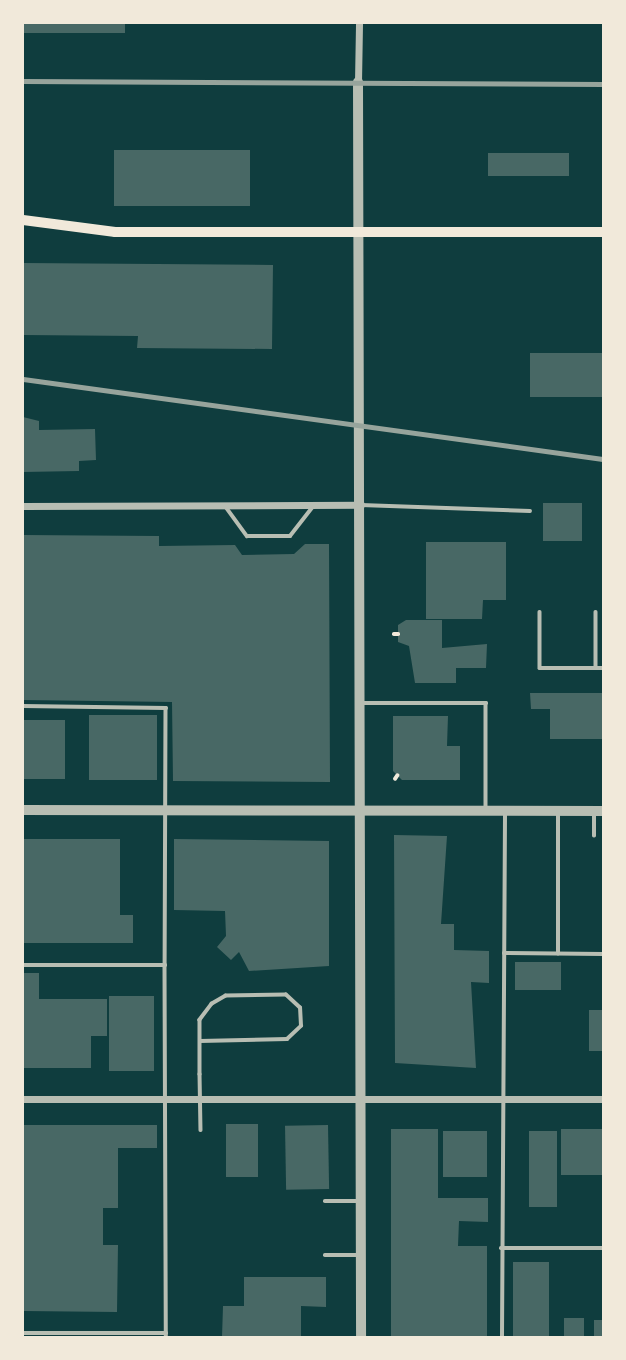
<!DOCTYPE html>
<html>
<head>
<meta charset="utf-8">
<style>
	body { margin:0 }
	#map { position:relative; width:626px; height:1360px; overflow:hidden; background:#0f3d3e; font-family:Helvetica,sans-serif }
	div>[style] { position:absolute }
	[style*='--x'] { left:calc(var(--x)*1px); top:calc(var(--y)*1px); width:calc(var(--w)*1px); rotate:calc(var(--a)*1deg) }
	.building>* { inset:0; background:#486865; transform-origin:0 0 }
	.path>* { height:3.5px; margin:-1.75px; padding:0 1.75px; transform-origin:1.75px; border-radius:1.75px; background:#f1e9da }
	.service>* { height:3.5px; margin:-1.75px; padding:0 1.75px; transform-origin:1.75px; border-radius:1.75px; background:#b8beb3 }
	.minor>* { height:7px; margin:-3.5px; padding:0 3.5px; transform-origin:3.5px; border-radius:3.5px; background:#b8beb3 }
	.tertiary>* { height:10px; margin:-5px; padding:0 5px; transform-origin:5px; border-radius:5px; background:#b8beb3 }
	.secondary>* { height:10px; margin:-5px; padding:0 5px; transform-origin:5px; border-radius:5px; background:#f1e9da }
	.rail>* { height:5px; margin:-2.5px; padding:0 2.5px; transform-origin:2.5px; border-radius:2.5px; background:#97a49c }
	span { translate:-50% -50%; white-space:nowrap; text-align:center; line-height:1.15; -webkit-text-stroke:6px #f1e9da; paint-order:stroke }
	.frame { position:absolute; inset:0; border:24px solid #f1e9da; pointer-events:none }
</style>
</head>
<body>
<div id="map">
	<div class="building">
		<i style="left:23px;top:23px;width:102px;height:10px"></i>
		<i style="left:114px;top:150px;width:136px;height:56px"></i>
		<i style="left:488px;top:153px;width:81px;height:23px"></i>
		<i style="clip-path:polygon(23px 263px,273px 265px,272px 349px,137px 348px,138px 336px,23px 335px)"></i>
		<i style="left:530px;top:353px;width:72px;height:44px"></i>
		<i style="clip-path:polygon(23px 417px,39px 421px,39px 430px,95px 429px,96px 460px,79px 461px,79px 471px,23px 472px)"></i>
		<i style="left:543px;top:503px;width:39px;height:38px"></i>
		<i style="clip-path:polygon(23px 535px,159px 536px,159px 546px,235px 545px,242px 555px,294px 554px,305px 544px,329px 544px,330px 782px,173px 781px,172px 702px,23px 700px)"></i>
		<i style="clip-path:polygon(426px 542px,506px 542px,506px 600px,483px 600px,482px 619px,426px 619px)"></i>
		<i style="clip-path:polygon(406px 620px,442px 620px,442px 648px,487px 644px,486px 668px,456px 668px,456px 683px,415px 683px,409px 646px,398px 642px,398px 625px)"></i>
		<i style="clip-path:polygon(530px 693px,603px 693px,603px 739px,550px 739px,550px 709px,531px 709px)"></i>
		<i style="left:89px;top:715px;width:68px;height:65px"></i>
		<i style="clip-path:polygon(393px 716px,448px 716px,447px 746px,460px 746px,460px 780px,402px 780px,393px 771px)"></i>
		<i style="left:23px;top:720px;width:42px;height:59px"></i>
		<i style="clip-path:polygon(394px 835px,447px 836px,441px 924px,454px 924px,454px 950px,489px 951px,489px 983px,471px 982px,476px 1068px,395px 1063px)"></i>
		<i style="clip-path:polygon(23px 839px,120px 839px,120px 915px,133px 915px,133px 943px,23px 943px)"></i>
		<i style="clip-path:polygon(174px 839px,329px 841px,329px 966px,249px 971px,239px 952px,231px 960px,217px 947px,226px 936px,225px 911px,174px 910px)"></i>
		<i style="left:515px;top:962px;width:46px;height:28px"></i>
		<i style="clip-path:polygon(23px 973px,39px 973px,39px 999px,107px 999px,107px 1036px,91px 1036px,91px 1068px,23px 1068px)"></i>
		<i style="left:109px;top:996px;width:45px;height:75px"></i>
		<i style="left:603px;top:1010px;width:41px;height:14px;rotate:90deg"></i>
		<i style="left:226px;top:1124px;width:32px;height:53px"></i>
		<i style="clip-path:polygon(23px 1125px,157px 1125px,157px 1148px,118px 1148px,118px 1208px,103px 1208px,103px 1245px,118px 1245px,117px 1312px,23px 1311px)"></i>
		<i style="left:328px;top:1125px;width:64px;height:43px;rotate:89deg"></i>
		<i style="clip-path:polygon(391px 1129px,438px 1129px,438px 1198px,488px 1198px,488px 1222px,459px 1221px,458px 1246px,487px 1246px,487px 1337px,391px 1337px)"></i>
		<i style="left:561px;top:1129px;width:42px;height:46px"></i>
		<i style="left:443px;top:1131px;width:44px;height:46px"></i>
		<i style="left:529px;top:1131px;width:28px;height:76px"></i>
		<i style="left:513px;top:1262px;width:36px;height:75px"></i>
		<i style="clip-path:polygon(244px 1277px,326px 1277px,326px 1307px,301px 1306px,301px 1337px,222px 1337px,223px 1306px,244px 1306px)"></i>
		<i style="left:564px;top:1318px;width:20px;height:19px"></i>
		<i style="left:594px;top:1320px;width:9px;height:17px"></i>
	</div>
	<div class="path">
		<i style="--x:394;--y:634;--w:4;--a:0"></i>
		<i style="--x:395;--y:779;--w:4;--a:-56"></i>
	</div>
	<div class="service">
		<i style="--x:361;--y:505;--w:169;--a:2"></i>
		<i style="--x:226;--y:507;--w:36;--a:54"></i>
		<i style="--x:247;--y:536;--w:43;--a:0"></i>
		<i style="--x:290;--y:536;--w:39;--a:-52"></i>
		<i style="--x:540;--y:612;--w:56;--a:90"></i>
		<i style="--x:540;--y:668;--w:63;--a:0"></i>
		<i style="--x:596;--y:612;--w:56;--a:90"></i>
		<i style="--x:362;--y:703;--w:124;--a:0"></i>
		<i style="--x:486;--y:703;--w:105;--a:90"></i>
		<i style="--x:23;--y:706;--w:143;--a:0.8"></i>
		<i style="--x:166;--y:708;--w:257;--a:90.2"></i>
		<i style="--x:594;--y:836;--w:23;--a:-90"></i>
		<i style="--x:504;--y:953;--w:99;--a:0.6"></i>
		<i style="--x:558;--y:954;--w:141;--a:-90"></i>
		<i style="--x:23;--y:965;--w:142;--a:0"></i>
		<i style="--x:165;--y:965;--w:372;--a:89.8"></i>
		<i style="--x:200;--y:1041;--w:87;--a:-1.3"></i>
		<i style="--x:287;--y:1039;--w:19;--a:-43"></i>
		<i style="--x:301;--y:1026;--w:18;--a:-93"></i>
		<i style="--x:300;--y:1008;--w:19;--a:-137"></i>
		<i style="--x:286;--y:995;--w:60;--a:179"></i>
		<i style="--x:226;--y:996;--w:16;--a:150"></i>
		<i style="--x:212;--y:1004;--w:20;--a:127"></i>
		<i style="--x:200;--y:1020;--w:54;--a:90"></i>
		<i style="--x:200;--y:1074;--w:56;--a:89"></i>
		<i style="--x:325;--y:1201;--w:35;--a:0"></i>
		<i style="--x:501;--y:1248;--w:102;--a:0"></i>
		<i style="--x:325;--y:1255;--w:34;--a:0"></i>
		<i style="--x:23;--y:1333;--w:143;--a:0"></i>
		<i style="--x:502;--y:1337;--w:524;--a:-89.67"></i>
	</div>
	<div class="minor">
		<i style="--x:358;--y:82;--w:59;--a:-89"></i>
		<i style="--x:23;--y:506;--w:338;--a:-0.2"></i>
		<i style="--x:23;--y:1099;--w:580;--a:0"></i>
	</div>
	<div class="tertiary">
		<i style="--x:358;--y:82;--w:1255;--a:89.86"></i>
		<i style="--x:23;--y:810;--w:580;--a:0.1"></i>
	</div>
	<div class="secondary">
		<i style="--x:23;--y:220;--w:93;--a:7.4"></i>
		<i style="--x:115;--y:232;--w:488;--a:0"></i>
	</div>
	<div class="rail">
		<i style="--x:23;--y:81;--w:580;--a:0.3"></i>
		<i style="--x:23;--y:379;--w:585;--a:7.85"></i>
	</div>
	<div class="frame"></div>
</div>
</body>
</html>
